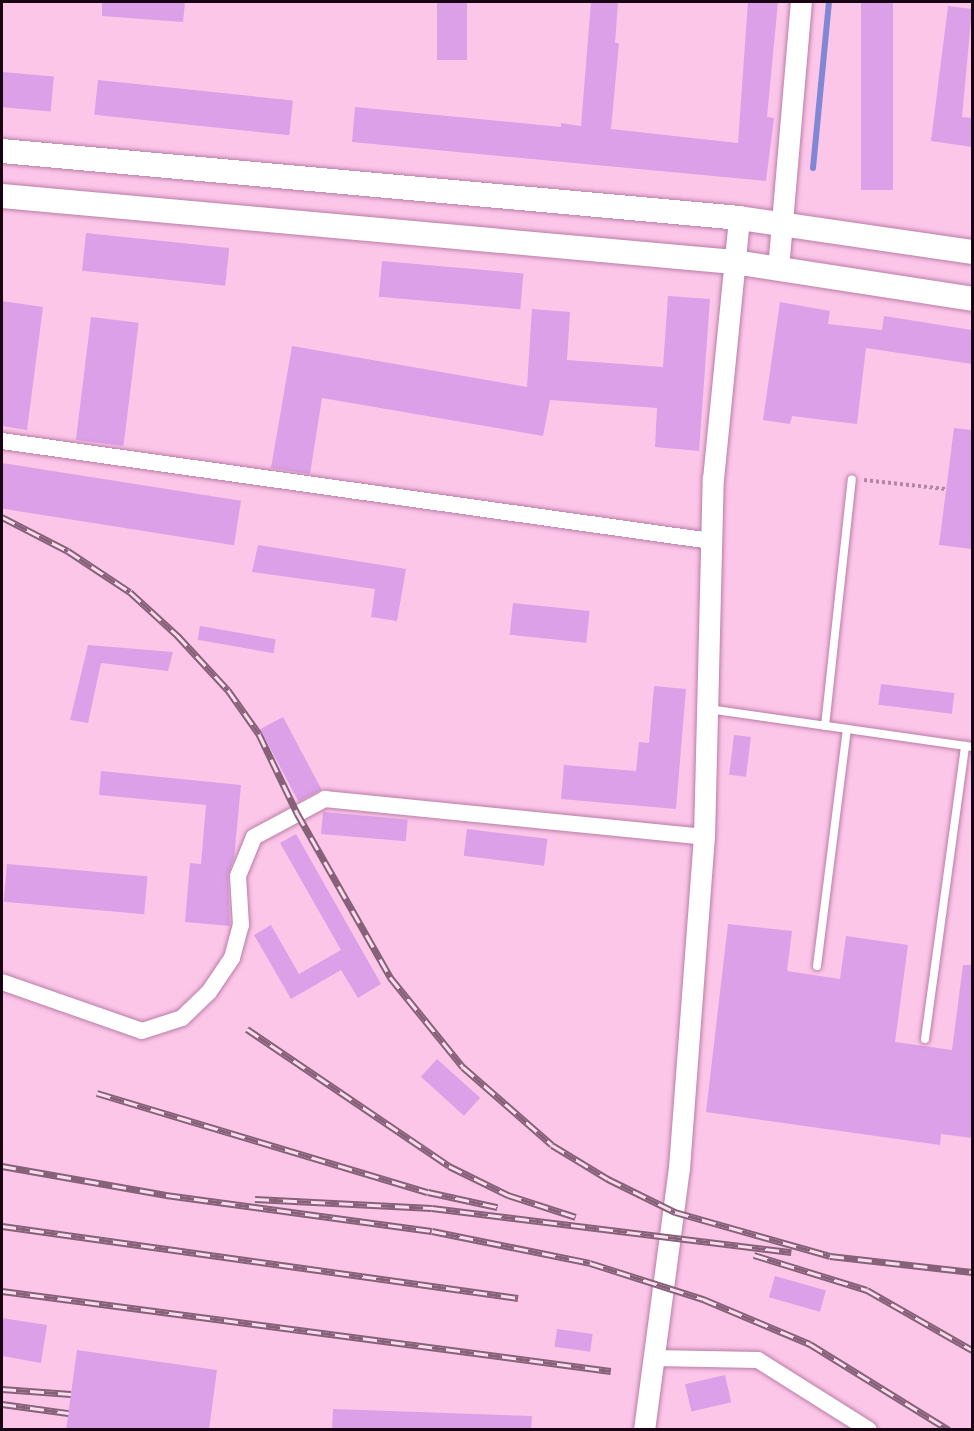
<!DOCTYPE html>
<html>
<head>
<meta charset="utf-8">
<style>
	body { margin:0 }
	#map { position:relative; width:974px; height:1431px; overflow:hidden; background:#fcc6e9; font-family:Roboto,sans-serif }
	div>[style] { position:absolute }
	[style*='--x'] { left:calc(var(--x)*1px); top:calc(var(--y)*1px); width:calc(var(--w)*1px); rotate:calc(var(--a)*1deg) }
	.stream>* { height:6px; margin:-3px; padding:0 3px; transform-origin:3px; border-radius:3px; background:#8186d5 }
	.building>* { inset:0; background:#dba0e8; transform-origin:0 0 }
	.path>* { height:4px; margin-top:-2px; transform-origin:0; background:repeating-linear-gradient(90deg,#b287a3 0 3px,transparent 0 6px) }
	.roads { filter:drop-shadow(0 0 2px #ba7da5) drop-shadow(0 0 2px #ba7da5) }
	.service>* { height:8px; margin:-4px; padding:0 4px; transform-origin:4px; border-radius:4px; background:#fff }
	.minor>* { height:16px; margin:-8px; padding:0 8px; transform-origin:8px; border-radius:8px; background:#fff }
	.tertiary>* { height:21px; margin:-10.5px; padding:0 10.5px; transform-origin:10.5px; border-radius:10.5px; background:#fff }
	.secondary>* { height:24px; margin:-12px; padding:0 12px; transform-origin:12px; border-radius:12px; background:#fff }
	.rail>* { height:7px; margin-top:-3.5px; transform-origin:0; background:repeating-linear-gradient(90deg,#f9ddee 0 14px,#866179 0 28px); box-sizing:border-box; border-block:2px solid #866179 }
	span { translate:-50% -50%; white-space:nowrap; text-align:center; line-height:1.15; -webkit-text-stroke:4.5px #f9ddee; paint-order:stroke }
	.frame { position:absolute; inset:0; border:3px solid #190413; pointer-events:none }
</style>
</head>
<body>
<div id="map">
	<div class="stream">
		<i style="--x:813;--y:168;--w:167;--a:-84.5"></i>
	</div>
	<div class="building">
		<i style="clip-path:polygon(102px 2px,185px 2px,183px 22px,102px 16px)"></i>
		<i style="left:437px;top:2px;width:30px;height:58px"></i>
		<i style="clip-path:polygon(591px 2px,618px 2px,615px 43px,619px 43px,611px 129px,738px 143px,748px 2px,778px 2px,767px 117px,774px 118px,766px 181px,352px 142px,355px 107px,561px 127px,561px 123px,581px 126px)"></i>
		<i style="left:861px;top:2px;width:32px;height:188px"></i>
		<i style="clip-path:polygon(948px 6px,972px 9px,962px 117px,972px 118px,972px 147px,931px 141px)"></i>
		<i style="left:2px;top:72px;width:52px;height:35px;rotate:5deg"></i>
		<i style="left:98px;top:80px;width:196px;height:35px;rotate:6deg"></i>
		<i style="left:86px;top:233px;width:144px;height:38px;rotate:6deg"></i>
		<i style="left:382px;top:261px;width:142px;height:36px;rotate:5deg"></i>
		<i style="clip-path:polygon(668px 296px,710px 299px,699px 451px,655px 447px,657px 408px,550px 400px,543px 436px,322px 398px,310px 474px,271px 468px,292px 346px,527px 387px,532px 309px,570px 312px,567px 360px,663px 367px)"></i>
		<i style="clip-path:polygon(2px 301px,43px 307px,27px 430px,2px 426px)"></i>
		<i style="clip-path:polygon(780px 302px,830px 311px,828px 324px,882px 330px,884px 316px,972px 330px,972px 364px,866px 348px,857px 424px,792px 416px,790px 424px,763px 420px)"></i>
		<i style="left:91px;top:317px;width:48px;height:124px;rotate:7deg"></i>
		<i style="clip-path:polygon(954px 428px,972px 430px,972px 549px,939px 545px)"></i>
		<i style="left:2px;top:463px;width:242px;height:45px;rotate:9deg"></i>
		<i style="clip-path:polygon(258px 545px,406px 569px,397px 621px,371px 617px,375px 589px,252px 572px)"></i>
		<i style="left:513px;top:603px;width:77px;height:32px;rotate:6deg"></i>
		<i style="left:200px;top:626px;width:77px;height:14px;rotate:10deg"></i>
		<i style="clip-path:polygon(88px 645px,173px 652px,168px 671px,101px 663px,88px 723px,70px 720px)"></i>
		<i style="left:881px;top:684px;width:74px;height:21px;rotate:7deg"></i>
		<i style="clip-path:polygon(654px 686px,686px 689px,676px 809px,561px 799px,564px 765px,636px 771px,639px 742px,649px 743px)"></i>
		<i style="left:283px;top:717px;width:82px;height:26px;rotate:62deg"></i>
		<i style="left:734px;top:735px;width:17px;height:40px;rotate:7deg"></i>
		<i style="clip-path:polygon(101px 771px,241px 785px,234px 858px,228px 876px,230px 926px,185px 922px,190px 863px,201px 864px,206px 805px,99px 795px)"></i>
		<i style="left:323px;top:812px;width:85px;height:22px;rotate:5deg"></i>
		<i style="left:467px;top:829px;width:81px;height:27px;rotate:7deg"></i>
		<i style="clip-path:polygon(296px 834px,381px 984px,358px 998px,341px 970px,291px 999px,254px 935px,271px 925px,299px 974px,341px 950px,280px 843px)"></i>
		<i style="left:7px;top:864px;width:141px;height:38px;rotate:5deg"></i>
		<i style="clip-path:polygon(728px 924px,792px 931px,787px 971px,840px 979px,846px 936px,908px 945px,895px 1042px,952px 1050px,963px 965px,972px 965px,972px 1138px,941px 1134px,940px 1145px,706px 1112px)"></i>
		<i style="left:437px;top:1059px;width:58px;height:24px;rotate:42deg"></i>
		<i style="left:775px;top:1276px;width:53px;height:22px;rotate:16deg"></i>
		<i style="clip-path:polygon(2px 1318px,47px 1325px,41px 1363px,2px 1356px)"></i>
		<i style="left:557px;top:1329px;width:36px;height:18px;rotate:8deg"></i>
		<i style="clip-path:polygon(77px 1350px,217px 1370px,209px 1430px,66px 1430px)"></i>
		<i style="left:725px;top:1375px;width:28px;height:41px;rotate:77deg"></i>
		<i style="clip-path:polygon(333px 1409px,532px 1416px,531px 1430px,332px 1430px)"></i>
	</div>
	<div class="path">
		<i style="--x:864;--y:480;--w:82;--a:6.3"></i>
	</div>
	<div class="roads">
		<div class="service">
			<i style="--x:709;--y:709;--w:266;--a:8.2"></i>
			<i style="--x:825;--y:726;--w:248;--a:-83.8"></i>
			<i style="--x:817;--y:966;--w:239;--a:-82.8"></i>
			<i style="--x:925;--y:1039;--w:296;--a:-82.2"></i>
		</div>
		<div class="minor">
			<i style="--x:2;--y:441;--w:716;--a:8.03"></i>
			<i style="--x:2;--y:982;--w:148;--a:19.3"></i>
			<i style="--x:142;--y:1031;--w:42;--a:-18"></i>
			<i style="--x:182;--y:1018;--w:37;--a:-44"></i>
			<i style="--x:209;--y:992;--w:41;--a:-55.9"></i>
			<i style="--x:232;--y:958;--w:34;--a:-75"></i>
			<i style="--x:241;--y:925;--w:49;--a:-93.5"></i>
			<i style="--x:238;--y:876;--w:42;--a:-67.7"></i>
			<i style="--x:254;--y:837;--w:81;--a:-28.2"></i>
			<i style="--x:325;--y:799;--w:381;--a:5.7"></i>
			<i style="--x:654;--y:1358;--w:104;--a:1.1"></i>
			<i style="--x:758;--y:1360;--w:131;--a:32.2"></i>
		</div>
		<div class="tertiary">
			<i style="--x:778;--y:269;--w:268;--a:-85.1"></i>
			<i style="--x:644;--y:1430;--w:264;--a:-82.4"></i>
			<i style="--x:679;--y:1168;--w:332;--a:-85.7"></i>
			<i style="--x:704;--y:837;--w:358;--a:-88.6"></i>
			<i style="--x:713;--y:479;--w:262;--a:-84.3"></i>
		</div>
		<div class="secondary">
			<i style="--x:2;--y:151;--w:740;--a:5.19"></i>
			<i style="--x:739;--y:218;--w:235;--a:8.3"></i>
			<i style="--x:2;--y:196;--w:735;--a:5.15"></i>
			<i style="--x:734;--y:262;--w:241;--a:8.8"></i>
		</div>
	</div>
	<div class="rail">
		<i style="--x:2;--y:517;--w:74;--a:27.3"></i>
		<i style="--x:68;--y:551;--w:74;--a:33.5"></i>
		<i style="--x:130;--y:592;--w:64;--a:42.5"></i>
		<i style="--x:177;--y:635;--w:75;--a:47.2"></i>
		<i style="--x:228;--y:690;--w:54;--a:54.8"></i>
		<i style="--x:259;--y:734;--w:88;--a:64.3"></i>
		<i style="--x:297;--y:813;--w:189;--a:60.4"></i>
		<i style="--x:390;--y:977;--w:116;--a:51"></i>
		<i style="--x:463;--y:1067;--w:118;--a:41.2"></i>
		<i style="--x:552;--y:1145;--w:66;--a:31.3"></i>
		<i style="--x:608;--y:1179;--w:75;--a:26.2"></i>
		<i style="--x:675;--y:1212;--w:161;--a:15.8"></i>
		<i style="--x:830;--y:1256;--w:143;--a:6.4"></i>
		<i style="--x:247;--y:1029;--w:244;--a:34.1"></i>
		<i style="--x:449;--y:1166;--w:66;--a:26.2"></i>
		<i style="--x:508;--y:1195;--w:71;--a:17.9"></i>
		<i style="--x:97;--y:1093;--w:345;--a:16.7"></i>
		<i style="--x:428;--y:1192;--w:71;--a:12.3"></i>
		<i style="--x:2;--y:1166;--w:167;--a:10"></i>
		<i style="--x:166;--y:1195;--w:268;--a:7.7"></i>
		<i style="--x:432;--y:1231;--w:161;--a:11.4"></i>
		<i style="--x:590;--y:1263;--w:119;--a:17.7"></i>
		<i style="--x:703;--y:1299;--w:116;--a:22.8"></i>
		<i style="--x:810;--y:1344;--w:163;--a:31.7"></i>
		<i style="--x:255;--y:1199;--w:177;--a:2.9"></i>
		<i style="--x:432;--y:1208;--w:362;--a:7"></i>
		<i style="--x:2;--y:1226;--w:521;--a:7.94"></i>
		<i style="--x:754;--y:1255;--w:118;--a:17.2"></i>
		<i style="--x:867;--y:1290;--w:121;--a:29.7"></i>
		<i style="--x:2;--y:1291;--w:614;--a:7.48"></i>
		<i style="--x:2;--y:1389;--w:69;--a:4.1"></i>
		<i style="--x:2;--y:1404;--w:67;--a:7.8"></i>
	</div>
	<div class="frame"></div>
</div>
</body>
</html>
